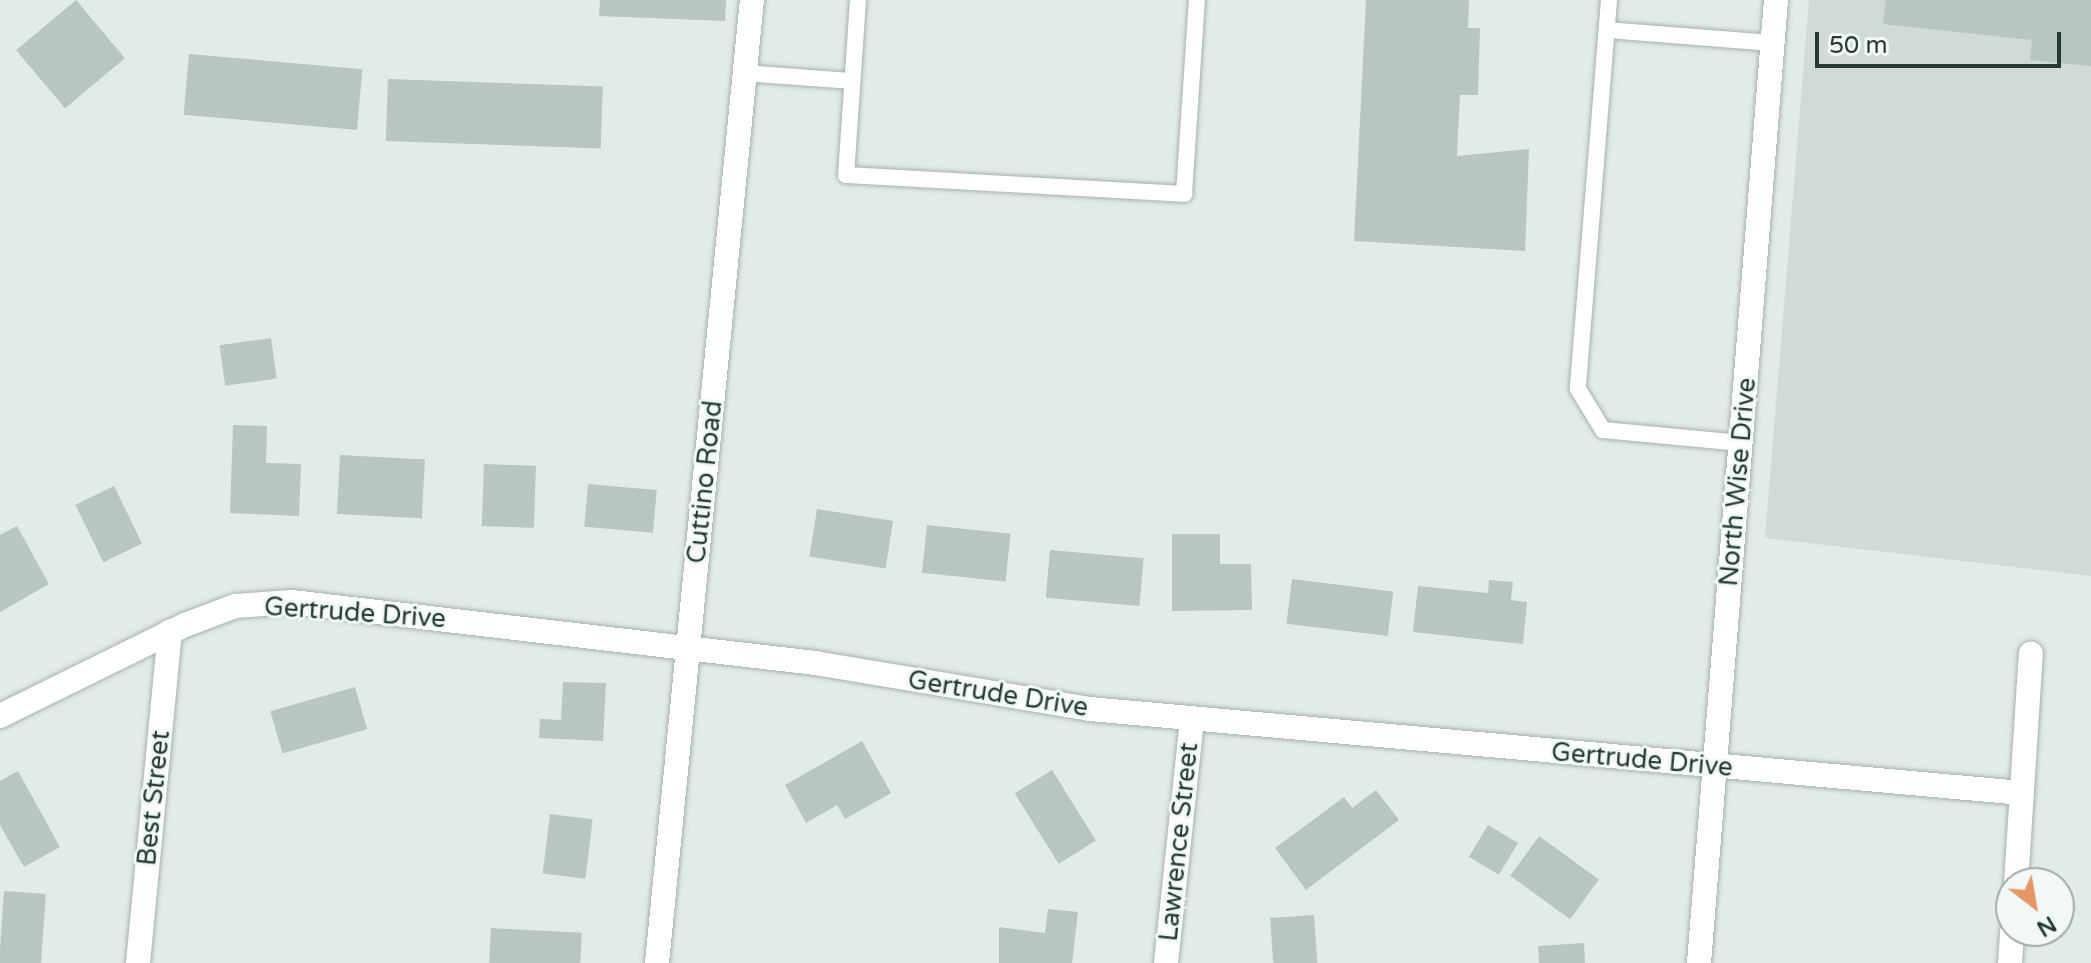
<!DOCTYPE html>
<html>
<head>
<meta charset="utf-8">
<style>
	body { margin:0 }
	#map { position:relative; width:2091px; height:963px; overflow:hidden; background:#e2ebe8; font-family:"Varela Round",sans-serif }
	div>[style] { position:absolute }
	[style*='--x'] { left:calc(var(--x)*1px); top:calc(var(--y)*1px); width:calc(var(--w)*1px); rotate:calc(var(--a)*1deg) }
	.built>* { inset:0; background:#d0dad7 }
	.building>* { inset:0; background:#b8c5c1; transform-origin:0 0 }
	.roads { filter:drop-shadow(0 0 2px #a5b2af) drop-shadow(0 0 2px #a5b2af) }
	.service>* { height:16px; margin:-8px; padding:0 8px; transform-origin:8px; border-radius:8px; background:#fff }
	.minor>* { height:24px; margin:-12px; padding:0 12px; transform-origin:12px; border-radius:12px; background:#fff }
	.tertiary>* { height:24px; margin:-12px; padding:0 12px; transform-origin:12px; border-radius:12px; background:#fff }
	span { translate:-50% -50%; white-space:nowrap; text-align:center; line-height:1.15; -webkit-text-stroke:6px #f2f8f6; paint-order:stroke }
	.street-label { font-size:26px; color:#243a37 }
	.north { position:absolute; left:1995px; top:867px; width:80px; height:80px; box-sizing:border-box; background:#f2f8f6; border:2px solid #a0acaa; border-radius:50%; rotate:149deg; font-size:22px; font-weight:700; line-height:32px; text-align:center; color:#243a37 }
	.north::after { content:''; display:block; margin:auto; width:28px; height:36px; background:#e59666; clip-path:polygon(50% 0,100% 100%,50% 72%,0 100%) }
	.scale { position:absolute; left:1815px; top:32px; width:246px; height:36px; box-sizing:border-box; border:4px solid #243a37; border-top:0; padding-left:10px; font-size:24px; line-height:28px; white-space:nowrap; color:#243a37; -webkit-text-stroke:6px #f2f8f6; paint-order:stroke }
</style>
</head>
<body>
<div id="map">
	<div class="built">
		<i style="clip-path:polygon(1809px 0,2091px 0,2091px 576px,1765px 538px)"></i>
	</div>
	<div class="building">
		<i style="left:76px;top:0;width:76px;height:78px;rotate:50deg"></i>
		<i style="clip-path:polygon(600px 0,726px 0,725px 21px,599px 16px)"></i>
		<i style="clip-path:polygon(1366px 0,1469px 0,1468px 28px,1480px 28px,1478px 95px,1460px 95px,1457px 156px,1529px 149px,1525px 251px,1354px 241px)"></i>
		<i style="clip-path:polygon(1886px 0,2091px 0,2091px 66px,2030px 60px,2032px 40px,1883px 24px)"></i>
		<i style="left:189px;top:54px;width:174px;height:61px;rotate:5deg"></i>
		<i style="left:388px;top:79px;width:215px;height:62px;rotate:2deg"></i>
		<i style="left:271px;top:338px;width:41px;height:52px;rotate:82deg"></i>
		<i style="clip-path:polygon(233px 425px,267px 426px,266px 463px,301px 464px,299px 516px,230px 513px)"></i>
		<i style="left:340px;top:455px;width:85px;height:59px;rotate:3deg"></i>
		<i style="left:484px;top:464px;width:52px;height:62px;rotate:2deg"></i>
		<i style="left:588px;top:484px;width:69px;height:43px;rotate:5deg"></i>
		<i style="left:114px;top:486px;width:64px;height:43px;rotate:64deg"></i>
		<i style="left:817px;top:509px;width:77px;height:48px;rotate:9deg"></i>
		<i style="left:927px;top:525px;width:84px;height:48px;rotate:6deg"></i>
		<i style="clip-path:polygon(17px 526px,49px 584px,0 612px,0 535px)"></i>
		<i style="clip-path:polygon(1172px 534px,1220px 534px,1220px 564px,1251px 564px,1252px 610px,1172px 611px)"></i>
		<i style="left:1050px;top:550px;width:94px;height:48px;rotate:5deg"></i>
		<i style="left:1292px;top:579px;width:102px;height:45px;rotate:7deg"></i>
		<i style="clip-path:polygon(1489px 580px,1513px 582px,1511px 600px,1527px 602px,1523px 644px,1413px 632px,1418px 586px,1488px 593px)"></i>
		<i style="clip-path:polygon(563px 682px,606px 683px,603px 741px,539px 738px,540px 719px,561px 720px)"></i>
		<i style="left:355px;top:687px;width:44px;height:88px;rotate:74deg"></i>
		<i style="clip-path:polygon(862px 741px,891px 793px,845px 819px,837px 805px,806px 823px,785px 785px)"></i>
		<i style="left:1052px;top:770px;width:83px;height:44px;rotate:58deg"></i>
		<i style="clip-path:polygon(18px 771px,60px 847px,24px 867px,0 825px,0 781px)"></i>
		<i style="clip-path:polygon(1376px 790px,1399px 820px,1306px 890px,1275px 848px,1344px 797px,1352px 808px)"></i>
		<i style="left:550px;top:814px;width:43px;height:60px;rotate:7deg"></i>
		<i style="left:1488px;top:825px;width:35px;height:37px;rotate:31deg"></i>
		<i style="left:1539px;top:836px;width:74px;height:49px;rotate:36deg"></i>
		<i style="left:4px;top:891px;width:42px;height:72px;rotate:4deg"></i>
		<i style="clip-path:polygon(1048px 909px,1078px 912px,1072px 963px,999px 963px,999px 927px,1045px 933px)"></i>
		<i style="left:1314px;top:915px;width:48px;height:44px;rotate:86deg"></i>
		<i style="left:491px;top:928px;width:91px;height:35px;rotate:3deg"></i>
		<i style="clip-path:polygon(1584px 943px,1585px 963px,1539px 963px,1538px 946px)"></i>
	</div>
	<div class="roads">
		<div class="service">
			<i style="--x:858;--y:0;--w:175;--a:93.9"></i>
			<i style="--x:846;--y:175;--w:339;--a:3.2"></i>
			<i style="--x:1184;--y:194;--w:194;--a:-86.2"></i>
			<i style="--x:1609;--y:0;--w:390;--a:94.6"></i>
			<i style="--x:1578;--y:389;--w:48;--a:58.6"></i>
			<i style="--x:1603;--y:430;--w:139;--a:5.4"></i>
			<i style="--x:1607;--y:30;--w:167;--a:4.5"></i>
			<i style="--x:745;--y:73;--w:107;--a:4.3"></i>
		</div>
		<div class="minor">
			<i style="--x:0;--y:716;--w:206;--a:-26.2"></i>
			<i style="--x:185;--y:625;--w:53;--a:-20.8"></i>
			<i style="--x:235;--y:606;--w:57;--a:-4"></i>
			<i style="--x:292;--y:602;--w:527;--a:6.65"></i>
			<i style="--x:815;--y:663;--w:279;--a:9.5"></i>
			<i style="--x:1090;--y:709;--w:936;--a:5.15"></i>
			<i style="--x:2016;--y:883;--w:230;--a:-86.3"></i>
			<i style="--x:138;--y:963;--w:333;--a:-84.5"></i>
			<i style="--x:657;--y:963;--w:968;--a:-84.37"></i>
			<i style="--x:1166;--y:963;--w:243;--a:-83.9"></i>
			<i style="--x:2010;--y:963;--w:32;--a:-86"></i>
		</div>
		<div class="tertiary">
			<i style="--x:1699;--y:963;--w:966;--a:-85.43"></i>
		</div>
	</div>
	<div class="street-label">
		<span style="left:705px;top:482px;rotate:-84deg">Cuttino Road</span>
		<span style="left:1738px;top:482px;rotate:-85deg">North Wise Drive</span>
		<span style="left:355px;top:613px;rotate:4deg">Gertrude Drive</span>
		<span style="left:998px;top:694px;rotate:9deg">Gertrude Drive</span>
		<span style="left:1642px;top:760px;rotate:5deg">Gertrude Drive</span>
		<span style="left:154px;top:798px;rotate:-84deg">Best Street</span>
		<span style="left:1179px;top:842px;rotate:-84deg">Lawrence Street</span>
	</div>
	<div class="north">N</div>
	<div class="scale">50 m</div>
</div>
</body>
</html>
